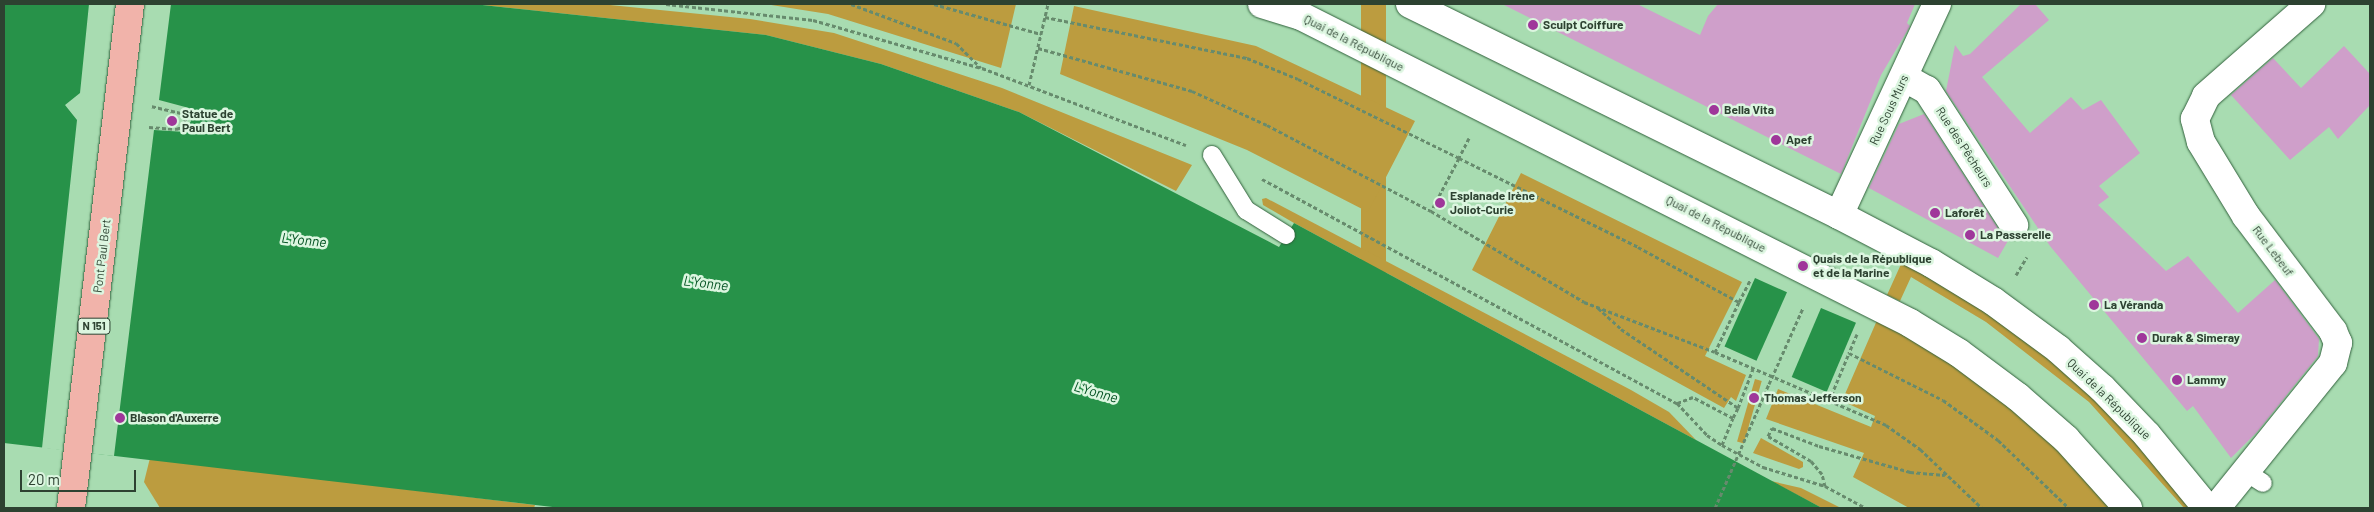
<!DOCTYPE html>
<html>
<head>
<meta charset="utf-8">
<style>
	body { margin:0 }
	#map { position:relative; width:2374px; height:512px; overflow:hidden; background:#a8dcb1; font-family:Barlow,sans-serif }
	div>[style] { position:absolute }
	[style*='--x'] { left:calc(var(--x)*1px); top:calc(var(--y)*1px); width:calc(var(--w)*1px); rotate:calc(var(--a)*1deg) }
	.green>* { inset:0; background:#bc9c3f; transform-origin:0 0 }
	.water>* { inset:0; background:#279249; transform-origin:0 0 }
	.pier>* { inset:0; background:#a8dcb1 }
	.building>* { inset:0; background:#cf9fca }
	.path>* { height:3px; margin-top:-1.5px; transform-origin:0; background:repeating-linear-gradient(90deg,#678b6d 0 4px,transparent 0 6.5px) }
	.roads { filter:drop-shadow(0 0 1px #31613c) drop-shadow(0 0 1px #31613c) }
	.lane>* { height:18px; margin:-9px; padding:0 9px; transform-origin:9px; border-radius:9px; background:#fff }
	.street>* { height:28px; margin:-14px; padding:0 14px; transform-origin:14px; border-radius:14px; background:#fff }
	.primary>* { height:28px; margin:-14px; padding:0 14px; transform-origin:14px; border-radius:14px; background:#f1b3aa }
	.path-bridge>* { height:3px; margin-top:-1.5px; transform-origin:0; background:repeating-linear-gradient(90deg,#678b6d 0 4px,transparent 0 6.5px) }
	.dots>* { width:14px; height:14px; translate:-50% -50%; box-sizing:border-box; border:2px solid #dcf6e0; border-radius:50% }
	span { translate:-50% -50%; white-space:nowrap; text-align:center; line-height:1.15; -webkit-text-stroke:5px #dcf6e0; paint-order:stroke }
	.shield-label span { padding:1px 4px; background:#dcf6e0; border:1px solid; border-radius:4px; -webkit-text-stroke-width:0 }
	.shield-label { font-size:11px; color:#2d4231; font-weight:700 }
	.poi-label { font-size:12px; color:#2d4231; font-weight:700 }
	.left { translate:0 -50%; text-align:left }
	.street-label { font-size:12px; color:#2d4231 }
	.water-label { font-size:14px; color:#005020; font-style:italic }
	.frame { position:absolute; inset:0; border:5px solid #2d4231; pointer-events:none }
	.scale { position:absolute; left:20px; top:470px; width:116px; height:22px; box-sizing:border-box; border:2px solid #2d4231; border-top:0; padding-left:6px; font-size:15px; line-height:18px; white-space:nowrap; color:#2d4231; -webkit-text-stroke:4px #dcf6e0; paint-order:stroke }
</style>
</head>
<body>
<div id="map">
	<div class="green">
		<i style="clip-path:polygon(473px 4px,600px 4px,750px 19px,834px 33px,1002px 88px,1192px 165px,1176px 191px,1019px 112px,881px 64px,766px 35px)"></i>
		<i style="clip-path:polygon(765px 4px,1016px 4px,1001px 68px,828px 14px)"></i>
		<i style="left:1361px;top:4px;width:25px;height:466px"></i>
		<i style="clip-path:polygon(1074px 6px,1256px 46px,1415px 121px,1368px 212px,1247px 150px,1060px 74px)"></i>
		<i style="clip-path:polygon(1521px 173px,1742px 282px,1705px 356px,1746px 375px,1736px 401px,1731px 397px,1724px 408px,1472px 270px)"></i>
		<i style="clip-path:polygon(1266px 198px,1631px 390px,1669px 412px,1696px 440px,1294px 223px,1263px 205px,1262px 199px)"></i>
		<i style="clip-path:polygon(1902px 262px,1992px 315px,2052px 359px,2095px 396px,2194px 508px,2184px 508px,2089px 402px,1986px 322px,1911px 277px,1900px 301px,1887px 295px)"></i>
		<i style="clip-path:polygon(1878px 318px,1950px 359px,2041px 431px,2111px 508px,1909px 508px,1853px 477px,1864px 453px,1766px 419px,1778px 389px,1871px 427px,1875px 416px,1842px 401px)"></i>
		<i style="left:1755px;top:379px;width:7px;height:65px;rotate:16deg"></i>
		<i style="clip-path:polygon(1761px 438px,1803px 462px,1803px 467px,1799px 469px,1753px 453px)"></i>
		<i style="clip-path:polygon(150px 458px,535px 505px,534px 508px,160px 508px,144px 482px)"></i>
		<i style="clip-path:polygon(1771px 481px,1801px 488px,1841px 508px,1822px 508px)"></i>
	</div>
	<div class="water">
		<i style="clip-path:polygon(4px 4px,473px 4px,766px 35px,881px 64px,1019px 112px,1279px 247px,1294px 223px,1822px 508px,561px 508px,4px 443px)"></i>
		<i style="left:1755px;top:278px;width:35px;height:75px;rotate:24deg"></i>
		<i style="left:1821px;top:308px;width:38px;height:75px;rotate:23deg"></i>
	</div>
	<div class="pier">
		<i style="clip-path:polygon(89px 4px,171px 4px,159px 100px,189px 108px,191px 121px,185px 132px,154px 130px,114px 456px,42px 448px,77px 120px,65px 105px,80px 93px)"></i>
	</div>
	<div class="building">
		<i style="clip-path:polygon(1502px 4px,1637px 4px,1700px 35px,1708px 16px,1718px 4px,1915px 4px,1907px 23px,1910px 26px,1881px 75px,1841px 174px)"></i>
		<i style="clip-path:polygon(2021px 4px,2035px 4px,2049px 20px,1982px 77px,2030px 133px,2071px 97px,2083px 110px,2101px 100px,2140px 153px,2099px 186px,2109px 197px,2098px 205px,2166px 271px,2188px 256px,2238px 313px,2275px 280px,2319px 339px,2318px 356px,2257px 432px,2231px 458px,2193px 406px,2187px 411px,2050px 246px,1946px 91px,1955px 45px,1963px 56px,1970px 54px)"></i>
		<i style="clip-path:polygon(2344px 46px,2370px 74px,2370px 105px,2338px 139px,2329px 127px,2290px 160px,2231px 95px,2273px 58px,2301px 88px)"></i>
		<i style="clip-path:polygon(1924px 114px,2001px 233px,2009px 239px,1998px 258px,1869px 188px,1899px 124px)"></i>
	</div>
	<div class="path">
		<i style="--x:666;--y:4;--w:148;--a:6.2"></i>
		<i style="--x:813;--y:20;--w:176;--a:15.9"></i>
		<i style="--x:982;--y:68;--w:218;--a:20.7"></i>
		<i style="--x:851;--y:4;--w:112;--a:20.4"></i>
		<i style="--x:956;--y:43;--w:35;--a:45"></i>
		<i style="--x:934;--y:4;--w:111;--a:15.7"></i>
		<i style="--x:1045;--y:17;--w:206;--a:11.5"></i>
		<i style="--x:1247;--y:58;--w:55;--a:22.4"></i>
		<i style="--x:1298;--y:79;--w:179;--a:26.1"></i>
		<i style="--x:1459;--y:158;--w:60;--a:117.8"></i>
		<i style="--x:1038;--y:48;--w:160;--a:15.6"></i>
		<i style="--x:1192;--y:91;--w:82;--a:24.4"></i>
		<i style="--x:1267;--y:125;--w:185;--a:27.7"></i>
		<i style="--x:1431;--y:211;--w:178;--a:30.7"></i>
		<i style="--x:1584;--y:302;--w:140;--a:20.9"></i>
		<i style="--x:1715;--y:352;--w:186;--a:23.1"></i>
		<i style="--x:1886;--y:425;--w:42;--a:35.2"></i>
		<i style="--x:1920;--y:449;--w:86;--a:43.6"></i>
		<i style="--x:1029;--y:85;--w:83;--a:-76.8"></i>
		<i style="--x:149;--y:127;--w:27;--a:4"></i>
		<i style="--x:176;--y:129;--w:6;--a:-18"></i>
		<i style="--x:182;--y:127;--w:7;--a:-56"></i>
		<i style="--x:186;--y:121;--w:9;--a:-122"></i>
		<i style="--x:181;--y:113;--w:31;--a:-167"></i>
		<i style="--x:1469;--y:138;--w:22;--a:117"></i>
		<i style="--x:1459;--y:158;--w:200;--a:26.4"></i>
		<i style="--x:1638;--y:247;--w:115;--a:28.6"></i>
		<i style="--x:1739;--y:302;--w:55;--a:115.6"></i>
		<i style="--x:1262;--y:179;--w:472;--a:28.4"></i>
		<i style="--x:1677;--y:403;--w:44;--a:46.8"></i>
		<i style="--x:1707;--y:435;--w:18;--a:34"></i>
		<i style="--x:1722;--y:445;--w:47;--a:28.2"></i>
		<i style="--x:1763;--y:467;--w:65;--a:17"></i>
		<i style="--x:1825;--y:486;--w:47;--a:28.2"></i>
		<i style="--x:2016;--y:275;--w:21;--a:-59"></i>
		<i style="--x:1739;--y:302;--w:25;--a:-63"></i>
		<i style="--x:1598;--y:308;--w:31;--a:42"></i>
		<i style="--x:1621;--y:329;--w:141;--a:34"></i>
		<i style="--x:1738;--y:408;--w:11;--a:117"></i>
		<i style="--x:1733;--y:418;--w:45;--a:-152.3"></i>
		<i style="--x:1693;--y:397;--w:17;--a:159"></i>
		<i style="--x:1857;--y:334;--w:21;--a:113"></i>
		<i style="--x:1849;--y:353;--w:105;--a:26.6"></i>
		<i style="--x:1943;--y:400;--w:68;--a:36"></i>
		<i style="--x:1998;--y:440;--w:98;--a:43.8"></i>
		<i style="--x:1769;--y:384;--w:83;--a:-65.9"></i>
		<i style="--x:1829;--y:401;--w:52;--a:-67.4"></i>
		<i style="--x:1738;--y:408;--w:42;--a:-69"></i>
		<i style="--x:1722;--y:445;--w:29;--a:-68"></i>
		<i style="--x:1825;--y:486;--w:12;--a:-104"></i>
		<i style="--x:1822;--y:474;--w:17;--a:-130"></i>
		<i style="--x:1811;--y:461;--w:50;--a:-149.8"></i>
		<i style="--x:1768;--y:436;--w:9;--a:-63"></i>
		<i style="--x:1772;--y:428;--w:50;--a:21"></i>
		<i style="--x:1819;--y:446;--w:95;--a:15.9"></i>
		<i style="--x:1910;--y:472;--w:35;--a:5"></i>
	</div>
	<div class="roads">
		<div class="lane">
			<i style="--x:1212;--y:155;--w:65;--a:58.3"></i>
			<i style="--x:1246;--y:210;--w:47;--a:32"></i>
			<i style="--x:2246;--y:472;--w:20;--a:33"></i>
		</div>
		<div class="street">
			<i style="--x:1262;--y:4;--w:39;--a:17"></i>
			<i style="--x:1299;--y:15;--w:684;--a:26.75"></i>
			<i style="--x:1910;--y:323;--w:57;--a:31.5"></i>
			<i style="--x:1959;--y:353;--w:74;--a:36.7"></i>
			<i style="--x:2018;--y:397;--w:64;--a:41.2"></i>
			<i style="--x:2066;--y:439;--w:93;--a:48.1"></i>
			<i style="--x:1410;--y:4;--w:478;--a:26.2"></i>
			<i style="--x:1839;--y:215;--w:104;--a:27.6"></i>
			<i style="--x:1931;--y:263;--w:73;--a:31.5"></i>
			<i style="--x:1993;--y:301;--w:81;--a:36.4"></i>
			<i style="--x:2058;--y:349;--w:59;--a:41.6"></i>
			<i style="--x:2102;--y:388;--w:65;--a:46.2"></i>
			<i style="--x:2147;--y:435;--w:94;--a:50.6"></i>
			<i style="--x:1905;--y:78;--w:25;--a:29"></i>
			<i style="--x:1927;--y:90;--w:161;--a:57.2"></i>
			<i style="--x:1839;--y:215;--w:233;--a:-65.1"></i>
			<i style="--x:2216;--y:508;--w:186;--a:-51.1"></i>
			<i style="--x:2333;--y:363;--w:21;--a:-76"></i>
			<i style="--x:2338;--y:343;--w:13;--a:-113"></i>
			<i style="--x:2333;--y:331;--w:144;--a:-127.1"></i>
			<i style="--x:2246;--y:216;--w:87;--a:-121.3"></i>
			<i style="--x:2201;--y:142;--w:24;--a:-105"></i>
			<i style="--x:2195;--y:119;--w:25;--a:-64"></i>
			<i style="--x:2206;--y:96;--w:140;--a:-41.2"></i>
		</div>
		<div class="primary">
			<i style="--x:71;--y:508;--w:507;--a:-83.32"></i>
		</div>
	</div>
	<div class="path-bridge">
		<i style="--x:1715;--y:508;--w:135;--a:-66.5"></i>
	</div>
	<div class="dots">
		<i style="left:1533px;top:25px;background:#9f379a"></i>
		<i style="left:1714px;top:110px;background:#9f379a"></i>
		<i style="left:172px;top:121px;background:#9f379a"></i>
		<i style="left:1776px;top:140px;background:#9f379a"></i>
		<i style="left:1440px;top:203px;background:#9f379a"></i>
		<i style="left:1935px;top:213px;background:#9f379a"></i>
		<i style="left:1970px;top:235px;background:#9f379a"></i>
		<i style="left:1803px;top:266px;background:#9f379a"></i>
		<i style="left:2094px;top:305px;background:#9f379a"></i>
		<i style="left:2142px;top:338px;background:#9f379a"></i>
		<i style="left:2177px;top:380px;background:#9f379a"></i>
		<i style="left:1754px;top:398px;background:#9f379a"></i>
		<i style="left:120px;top:418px;background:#9f379a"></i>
	</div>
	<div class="shield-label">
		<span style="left:94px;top:326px">N 151</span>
	</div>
	<div class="poi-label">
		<span class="left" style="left:1543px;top:25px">Sculpt Coiffure</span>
		<span class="left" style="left:1724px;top:110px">Bella Vita</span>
		<span class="left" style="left:182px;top:121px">Statue de<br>Paul Bert</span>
		<span class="left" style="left:1786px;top:140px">Apef</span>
		<span class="left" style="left:1450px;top:203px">Esplanade Irène<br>Joliot-Curie</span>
		<span class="left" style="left:1945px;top:213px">Laforêt</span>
		<span class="left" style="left:1980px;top:235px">La Passerelle</span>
		<span class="left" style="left:1813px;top:266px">Quais de la République<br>et de la Marine</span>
		<span class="left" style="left:2104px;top:305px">La Véranda</span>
		<span class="left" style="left:2152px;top:338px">Durak &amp; Simeray</span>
		<span class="left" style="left:2187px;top:380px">Lammy</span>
		<span class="left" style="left:1764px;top:398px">Thomas Jefferson</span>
		<span class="left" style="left:130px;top:418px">Blason d'Auxerre</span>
	</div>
	<div class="street-label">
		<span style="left:1354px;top:43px;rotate:27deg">Quai de la République</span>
		<span style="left:1889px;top:110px;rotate:-65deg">Rue Sous Murs</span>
		<span style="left:1964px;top:147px;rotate:57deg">Rue des Pêcheurs</span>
		<span style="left:1716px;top:224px;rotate:27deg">Quai de la République</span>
		<span style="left:2273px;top:251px;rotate:53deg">Rue Lebeuf</span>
		<span style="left:102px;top:256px;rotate:-83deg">Pont Paul Bert</span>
		<span style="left:2109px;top:399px;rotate:44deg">Quai de la République</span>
	</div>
	<div class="water-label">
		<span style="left:304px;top:240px;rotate:6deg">L'Yonne</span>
		<span style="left:706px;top:283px;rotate:7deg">L'Yonne</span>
		<span style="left:1096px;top:392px;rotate:16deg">L'Yonne</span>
	</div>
	<div class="frame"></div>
	<div class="scale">20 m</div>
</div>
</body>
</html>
